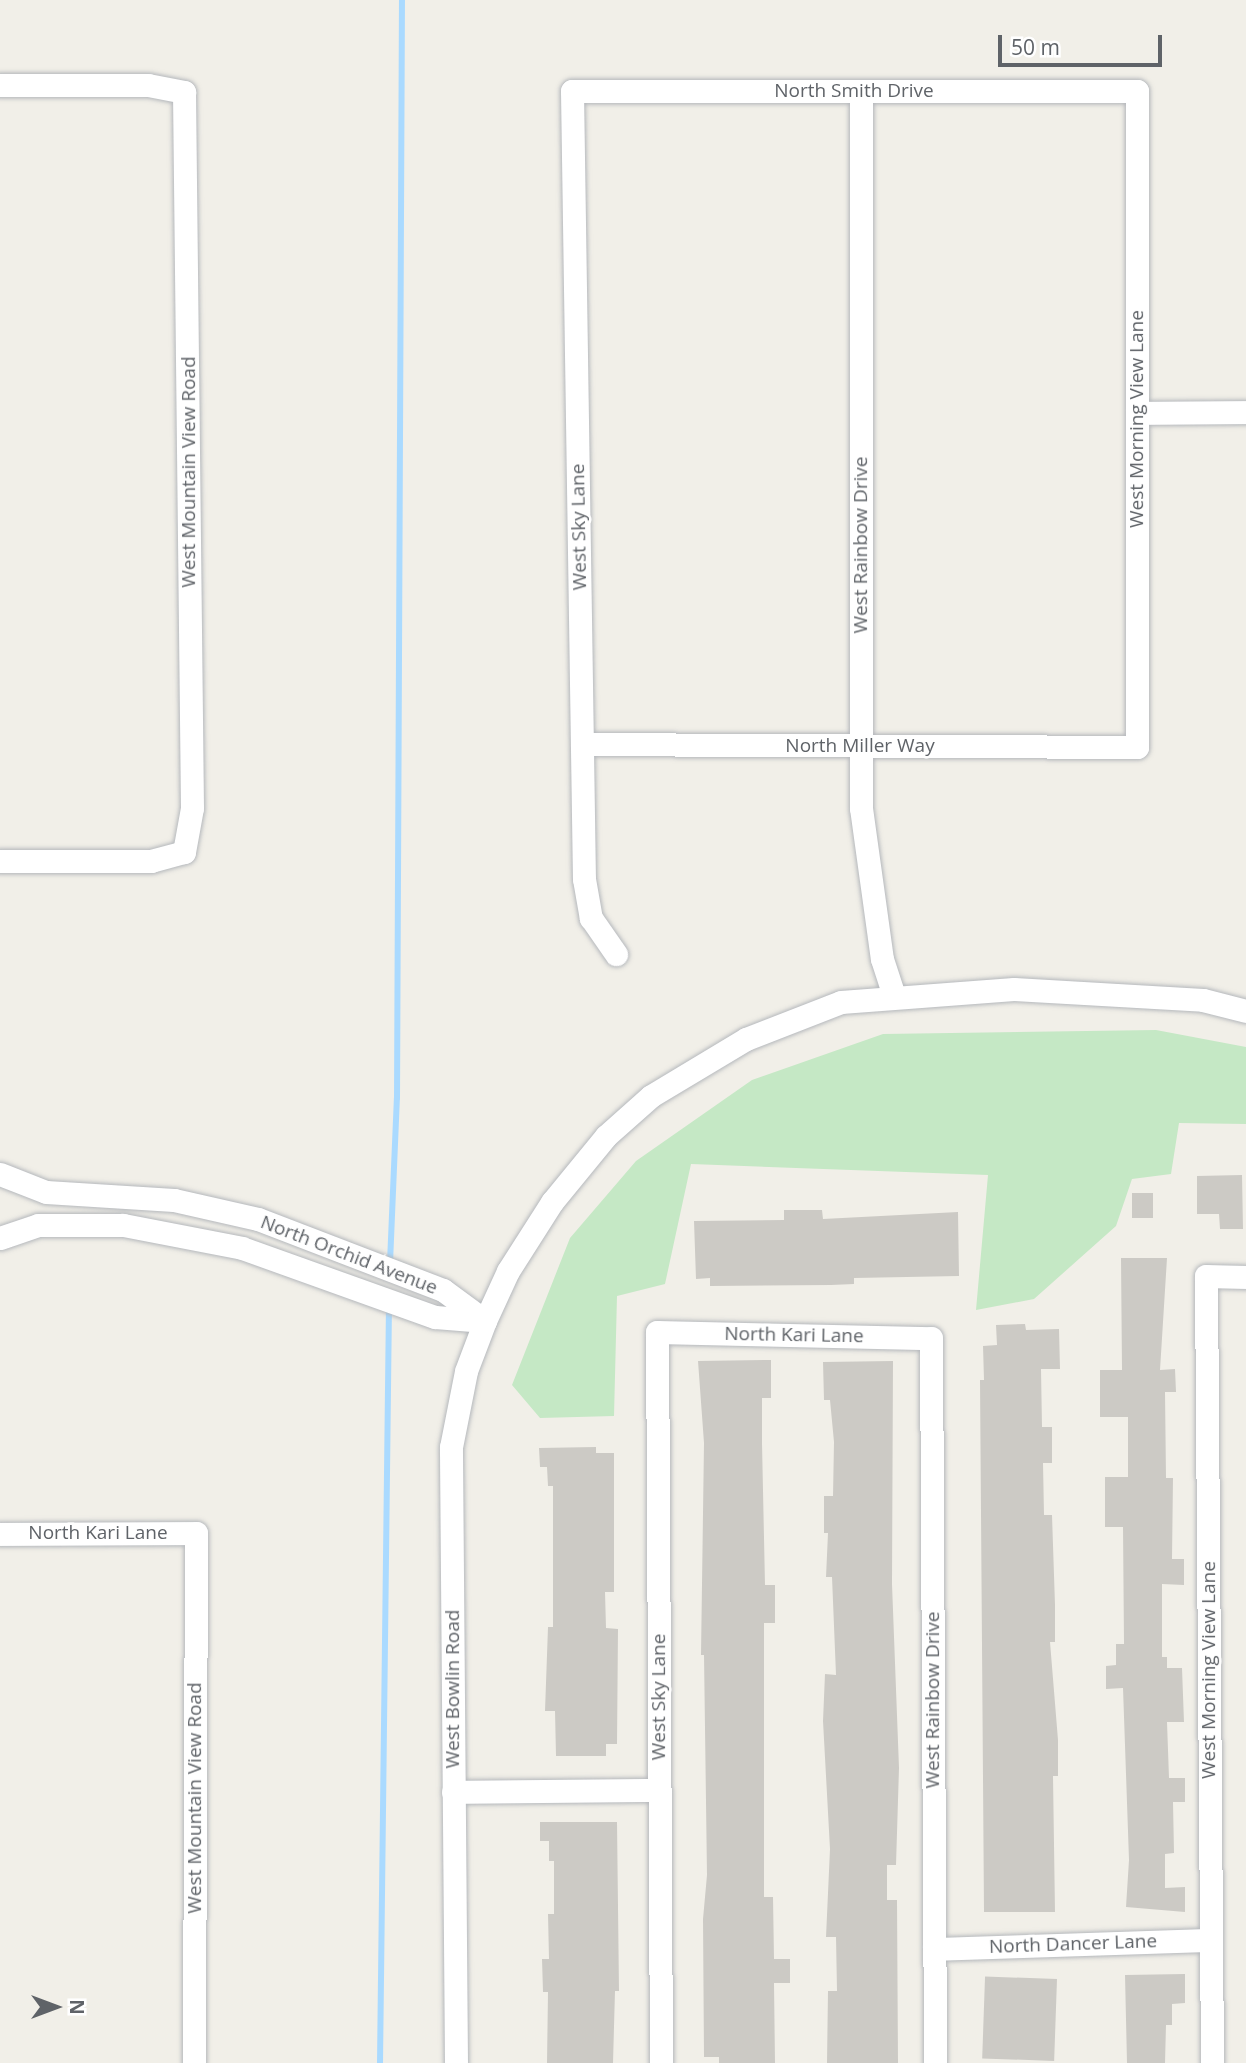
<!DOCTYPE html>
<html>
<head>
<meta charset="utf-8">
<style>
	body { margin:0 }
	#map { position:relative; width:1246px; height:2063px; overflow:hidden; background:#f1efe8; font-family:"Open Sans",sans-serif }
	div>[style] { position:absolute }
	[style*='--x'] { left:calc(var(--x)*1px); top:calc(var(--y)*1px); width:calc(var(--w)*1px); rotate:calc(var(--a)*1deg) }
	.green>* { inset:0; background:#c5e8c5 }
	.stream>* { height:6px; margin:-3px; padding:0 3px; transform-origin:3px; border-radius:3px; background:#aadaff }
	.building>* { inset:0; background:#cccac5; transform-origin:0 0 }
	.roads { filter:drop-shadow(0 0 2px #b5b8bc) drop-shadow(0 0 2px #b5b8bc) }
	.minor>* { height:23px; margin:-11.5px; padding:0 11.5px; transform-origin:11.5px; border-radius:11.5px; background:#fff }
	span { translate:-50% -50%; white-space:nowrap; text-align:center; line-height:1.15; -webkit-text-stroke:5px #fff; paint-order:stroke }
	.street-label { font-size:19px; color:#5f6368 }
	.north { position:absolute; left:21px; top:1972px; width:70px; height:70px; -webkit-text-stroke:5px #fff; paint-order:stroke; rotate:90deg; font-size:19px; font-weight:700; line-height:28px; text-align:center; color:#5f6368 }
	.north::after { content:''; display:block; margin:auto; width:24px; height:32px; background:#5f6368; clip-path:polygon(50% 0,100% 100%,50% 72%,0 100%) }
	.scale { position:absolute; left:998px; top:35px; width:164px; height:32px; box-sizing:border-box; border:4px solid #5f6368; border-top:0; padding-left:9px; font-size:21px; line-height:24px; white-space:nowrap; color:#5f6368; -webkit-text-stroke:5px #fff; paint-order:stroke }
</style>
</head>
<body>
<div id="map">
	<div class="green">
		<i style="clip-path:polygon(1156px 1030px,1246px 1047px,1246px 1124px,1179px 1123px,1171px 1174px,1132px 1179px,1116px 1226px,1034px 1299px,976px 1310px,988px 1175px,691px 1164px,665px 1284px,617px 1296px,614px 1416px,540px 1418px,512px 1385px,570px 1238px,636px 1161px,752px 1080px,883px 1034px)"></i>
	</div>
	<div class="stream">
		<i style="--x:390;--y:1263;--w:165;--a:-87.6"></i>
		<i style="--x:397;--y:1098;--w:1098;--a:-89.74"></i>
		<i style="--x:380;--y:2063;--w:757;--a:-89.32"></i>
	</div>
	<div class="building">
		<i style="clip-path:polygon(1242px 1175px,1243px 1229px,1220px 1229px,1219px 1214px,1197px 1214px,1197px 1176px)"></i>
		<i style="left:1153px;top:1193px;width:25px;height:21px;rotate:90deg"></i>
		<i style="clip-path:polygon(784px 1210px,822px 1210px,823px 1219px,958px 1212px,959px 1276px,854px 1278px,854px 1284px,831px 1285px,710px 1286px,710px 1278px,696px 1279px,694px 1221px,784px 1220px)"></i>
		<i style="clip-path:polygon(1121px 1258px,1167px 1258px,1160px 1370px,1175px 1369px,1176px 1392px,1165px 1392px,1166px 1478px,1173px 1478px,1172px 1559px,1184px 1559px,1184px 1585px,1162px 1584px,1162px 1657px,1167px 1657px,1167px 1668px,1182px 1668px,1184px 1722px,1167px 1722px,1169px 1778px,1185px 1778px,1185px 1802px,1173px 1802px,1174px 1853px,1165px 1854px,1165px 1888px,1185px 1887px,1185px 1912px,1126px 1907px,1129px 1860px,1123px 1688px,1106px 1689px,1106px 1666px,1116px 1665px,1116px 1644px,1124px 1644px,1123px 1527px,1105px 1527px,1105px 1477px,1128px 1477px,1128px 1417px,1100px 1417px,1100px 1370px,1122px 1370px)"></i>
		<i style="clip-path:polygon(1025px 1324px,1026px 1330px,1059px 1329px,1060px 1369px,1041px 1369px,1042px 1427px,1052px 1427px,1052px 1463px,1043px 1463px,1044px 1515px,1052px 1515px,1055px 1605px,1055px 1642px,1050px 1642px,1058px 1740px,1058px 1776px,1053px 1776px,1055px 1912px,984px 1912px,980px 1380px,984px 1380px,983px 1346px,997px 1345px,996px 1325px)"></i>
		<i style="clip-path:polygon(771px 1360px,771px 1398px,762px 1398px,762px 1443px,765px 1585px,775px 1585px,775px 1623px,764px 1623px,764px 1897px,773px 1897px,774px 1959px,790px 1959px,790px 1983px,774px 1983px,775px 2063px,719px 2063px,719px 2057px,704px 2057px,703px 1919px,707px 1875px,704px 1655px,701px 1655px,704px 1443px,698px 1361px)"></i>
		<i style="clip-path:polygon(893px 1361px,892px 1584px,899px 1768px,896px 1865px,887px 1865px,887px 1900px,897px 1900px,898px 2063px,827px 2063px,828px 1991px,837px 1991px,836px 1937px,826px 1937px,830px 1849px,823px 1721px,825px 1674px,836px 1675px,832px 1577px,826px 1577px,828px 1533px,824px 1533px,824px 1496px,833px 1496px,834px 1442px,830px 1400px,824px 1400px,823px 1362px)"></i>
		<i style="clip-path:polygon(596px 1447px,596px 1453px,614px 1453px,614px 1592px,605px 1592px,606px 1628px,618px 1629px,617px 1744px,606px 1744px,606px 1756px,556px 1756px,555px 1711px,545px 1711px,548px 1627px,553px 1627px,553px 1486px,548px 1486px,547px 1467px,540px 1467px,539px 1448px)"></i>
		<i style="clip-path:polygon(540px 1822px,617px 1822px,619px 1991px,615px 1991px,613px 2063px,547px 2063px,548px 1992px,543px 1992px,542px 1959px,549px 1959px,548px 1914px,554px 1914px,554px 1861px,549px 1861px,549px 1841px,540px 1841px)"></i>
		<i style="clip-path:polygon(1185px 1974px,1185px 2003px,1172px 2004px,1172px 2025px,1166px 2025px,1165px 2063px,1127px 2063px,1125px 1975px)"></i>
		<i style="left:1057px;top:1979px;width:82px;height:72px;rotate:92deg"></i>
	</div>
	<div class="roads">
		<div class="minor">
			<i style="--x:0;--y:85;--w:148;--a:0"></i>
			<i style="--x:148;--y:85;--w:37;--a:11"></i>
			<i style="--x:184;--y:92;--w:716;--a:89.36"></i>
			<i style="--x:192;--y:808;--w:45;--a:100.3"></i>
			<i style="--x:184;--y:852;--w:34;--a:165"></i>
			<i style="--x:151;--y:861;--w:151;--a:180"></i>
			<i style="--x:861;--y:91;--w:717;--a:90"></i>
			<i style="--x:861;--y:808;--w:152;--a:82.1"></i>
			<i style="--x:882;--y:959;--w:38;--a:72"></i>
			<i style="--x:1137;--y:413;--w:109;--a:-0.5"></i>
			<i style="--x:582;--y:744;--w:555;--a:0.31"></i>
			<i style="--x:1137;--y:747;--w:656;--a:-90"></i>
			<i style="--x:1137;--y:91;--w:565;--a:180"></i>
			<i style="--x:572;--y:91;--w:788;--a:89.13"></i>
			<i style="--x:584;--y:879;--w:40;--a:80"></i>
			<i style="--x:591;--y:918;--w:44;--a:55.2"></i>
			<i style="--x:0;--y:1174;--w:49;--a:21.4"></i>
			<i style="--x:46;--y:1192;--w:128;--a:3.6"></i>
			<i style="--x:174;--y:1200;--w:86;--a:12.7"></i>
			<i style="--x:258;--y:1219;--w:198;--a:21"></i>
			<i style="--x:443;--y:1290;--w:52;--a:36.4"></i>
			<i style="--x:0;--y:1238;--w:40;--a:-18.9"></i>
			<i style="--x:38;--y:1225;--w:85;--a:0"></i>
			<i style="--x:123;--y:1225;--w:121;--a:10.9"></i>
			<i style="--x:242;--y:1248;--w:205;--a:19.7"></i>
			<i style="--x:435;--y:1317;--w:50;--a:4.6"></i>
			<i style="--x:0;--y:1534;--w:196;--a:-0.3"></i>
			<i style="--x:196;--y:1533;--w:530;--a:90.22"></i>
			<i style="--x:453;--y:1792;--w:206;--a:-0.6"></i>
			<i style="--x:934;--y:1949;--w:277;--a:-1.9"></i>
			<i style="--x:456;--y:2063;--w:616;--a:-90.47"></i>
			<i style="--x:451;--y:1447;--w:77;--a:-78.8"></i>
			<i style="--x:466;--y:1371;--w:53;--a:-69.2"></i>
			<i style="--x:485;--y:1321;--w:55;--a:-65.3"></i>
			<i style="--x:508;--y:1271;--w:82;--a:-57.5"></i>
			<i style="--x:552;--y:1202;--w:85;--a:-50.7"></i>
			<i style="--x:606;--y:1136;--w:60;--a:-41.6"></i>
			<i style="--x:651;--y:1096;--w:111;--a:-31"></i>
			<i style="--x:746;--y:1039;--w:102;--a:-21.3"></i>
			<i style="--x:841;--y:1002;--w:173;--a:-4.3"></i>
			<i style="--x:1014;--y:989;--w:189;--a:3.3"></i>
			<i style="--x:1203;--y:1000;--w:44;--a:14.3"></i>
			<i style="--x:661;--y:2063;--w:731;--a:-90.31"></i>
			<i style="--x:657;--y:1332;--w:274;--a:1.3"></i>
			<i style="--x:931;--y:1338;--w:725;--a:89.68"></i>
			<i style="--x:1212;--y:2063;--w:787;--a:-90.44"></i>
			<i style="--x:1206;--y:1276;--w:40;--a:1.4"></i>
		</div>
	</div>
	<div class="street-label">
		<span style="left:854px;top:91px">North Smith Drive</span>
		<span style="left:1137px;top:419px;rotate:-90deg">West Morning View Lane</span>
		<span style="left:189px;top:472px;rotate:-90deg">West Mountain View Road</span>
		<span style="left:579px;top:527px;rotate:-91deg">West Sky Lane</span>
		<span style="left:861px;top:545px;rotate:-90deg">West Rainbow Drive</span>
		<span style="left:860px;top:746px">North Miller Way</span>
		<span style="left:349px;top:1255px;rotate:21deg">North Orchid Avenue</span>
		<span style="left:794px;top:1335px;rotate:1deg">North Kari Lane</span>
		<span style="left:98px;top:1533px">North Kari Lane</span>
		<span style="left:1209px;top:1670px;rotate:-90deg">West Morning View Lane</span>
		<span style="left:453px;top:1689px;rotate:-90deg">West Bowlin Road</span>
		<span style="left:659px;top:1697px;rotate:-90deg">West Sky Lane</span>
		<span style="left:933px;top:1700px;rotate:-90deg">West Rainbow Drive</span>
		<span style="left:195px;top:1798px;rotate:-90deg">West Mountain View Road</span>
		<span style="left:1073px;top:1944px;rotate:-2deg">North Dancer Lane</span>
	</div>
	<div class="north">N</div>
	<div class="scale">50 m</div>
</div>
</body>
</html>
